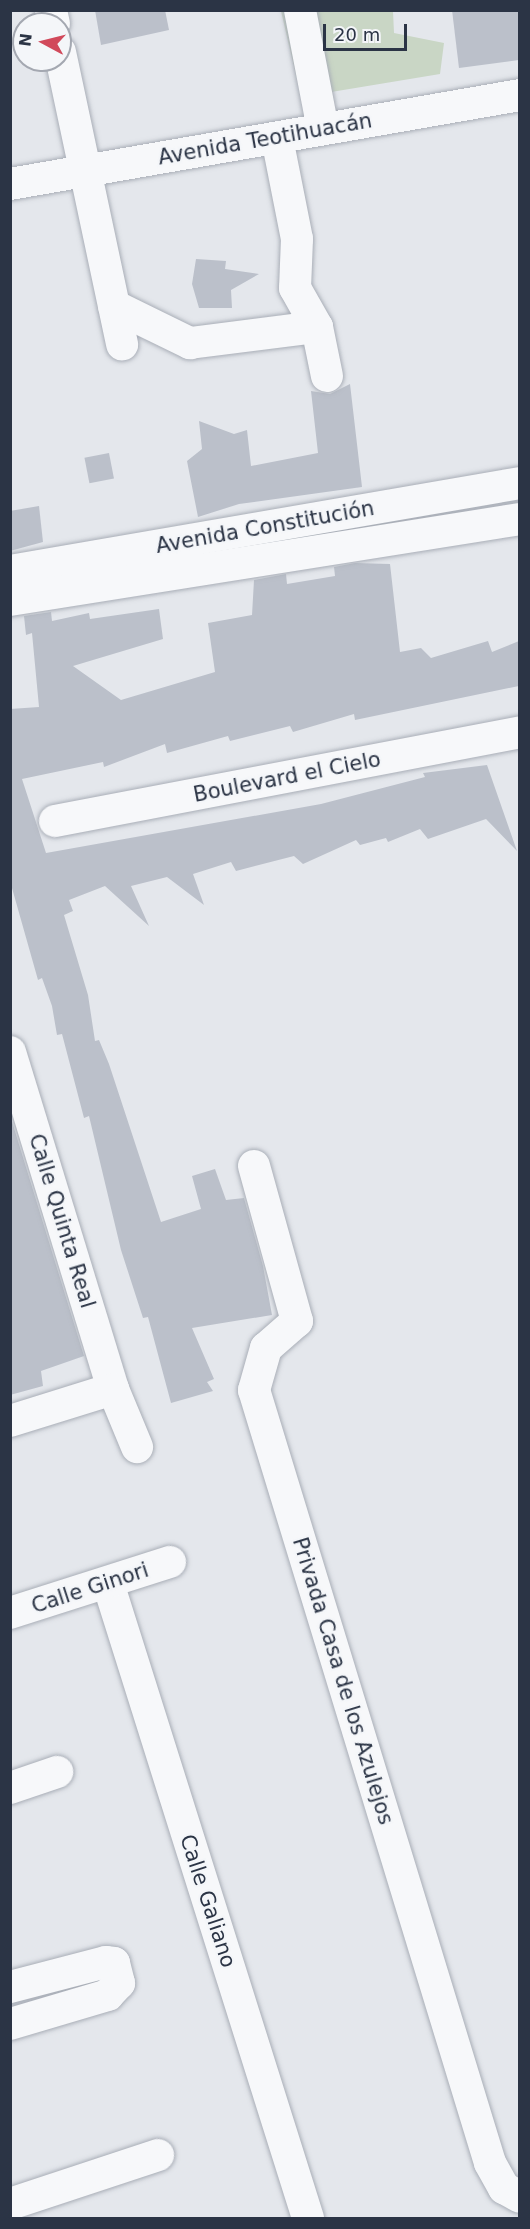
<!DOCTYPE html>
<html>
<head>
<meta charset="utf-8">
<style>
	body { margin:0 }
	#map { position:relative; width:530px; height:2229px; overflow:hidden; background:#e4e7ec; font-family:"DejaVu Sans",sans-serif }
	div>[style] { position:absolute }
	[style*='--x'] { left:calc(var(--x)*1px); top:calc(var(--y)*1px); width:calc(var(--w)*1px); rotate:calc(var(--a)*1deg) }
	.green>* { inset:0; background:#c9d6c5 }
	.building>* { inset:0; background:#bbc0ca; transform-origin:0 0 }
	.roads { filter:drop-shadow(0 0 2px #a9aeb7) drop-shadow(0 0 2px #a9aeb7) }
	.minor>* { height:32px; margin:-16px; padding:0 16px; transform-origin:16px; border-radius:16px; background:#f7f8fa }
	span { translate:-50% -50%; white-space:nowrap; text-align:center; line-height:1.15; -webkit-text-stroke:4.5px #f4f6f9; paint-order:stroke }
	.street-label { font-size:21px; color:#2b3445 }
	.frame { position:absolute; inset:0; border:12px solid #2b3445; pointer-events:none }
	.north { position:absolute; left:12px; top:12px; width:60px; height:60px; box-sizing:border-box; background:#f4f6f9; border:2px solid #a4a8b1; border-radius:50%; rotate:277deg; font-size:16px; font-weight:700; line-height:24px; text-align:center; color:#2b3445 }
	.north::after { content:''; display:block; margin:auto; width:21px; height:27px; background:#d1495b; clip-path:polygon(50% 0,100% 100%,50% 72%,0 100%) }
	.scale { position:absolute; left:323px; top:24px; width:84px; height:27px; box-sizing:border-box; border:3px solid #2b3445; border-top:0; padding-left:8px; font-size:18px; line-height:21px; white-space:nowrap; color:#2b3445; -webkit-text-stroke:4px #f4f6f9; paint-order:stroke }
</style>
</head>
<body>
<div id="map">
	<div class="green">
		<i style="clip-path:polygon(281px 11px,393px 11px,394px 33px,444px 43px,440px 74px,301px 97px)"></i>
	</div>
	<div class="building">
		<i style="clip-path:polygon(95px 10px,165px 10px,169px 30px,101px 45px)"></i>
		<i style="clip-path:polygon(452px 10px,519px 10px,519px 60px,459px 68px)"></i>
		<i style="clip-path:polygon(196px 259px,226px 261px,225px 269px,259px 274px,231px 290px,232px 308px,199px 308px,192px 284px)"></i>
		<i style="clip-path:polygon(350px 384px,362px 487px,239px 504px,198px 517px,187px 461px,202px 449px,199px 421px,234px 434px,247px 430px,251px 466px,318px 453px,311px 391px,330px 394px)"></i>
		<i style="left:109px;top:453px;width:26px;height:25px;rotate:79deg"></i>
		<i style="clip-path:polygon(39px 506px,43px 542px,10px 551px,10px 511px)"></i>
		<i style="clip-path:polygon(355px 563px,390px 564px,400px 652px,421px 648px,431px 658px,488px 641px,492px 652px,519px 641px,519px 686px,355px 720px,354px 714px,293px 732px,290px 726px,230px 741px,228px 736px,167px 753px,165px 744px,104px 767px,103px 762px,22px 779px,46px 853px,321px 804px,425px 777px,423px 773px,487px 765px,517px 851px,486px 819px,428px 839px,420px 829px,388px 842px,386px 838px,360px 845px,356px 840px,303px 864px,294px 856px,236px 871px,231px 862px,193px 874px,204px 905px,167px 877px,131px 886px,149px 926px,105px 886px,69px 900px,73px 911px,64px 915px,88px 995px,95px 1041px,99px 1040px,109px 1064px,161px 1222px,201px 1209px,192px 1176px,215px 1169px,226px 1200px,244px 1198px,263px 1266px,272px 1315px,192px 1328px,214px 1379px,207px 1382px,213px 1391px,171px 1403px,148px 1317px,143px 1318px,121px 1250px,89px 1116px,84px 1118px,62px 1034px,57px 1035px,52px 1006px,42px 978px,38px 980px,10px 881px,10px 709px,39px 707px,32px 633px,26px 635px,24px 616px,51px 612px,52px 621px,89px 613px,90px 619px,159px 609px,163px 639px,73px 666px,121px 700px,215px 672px,208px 623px,252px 615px,254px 580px,286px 574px,287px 584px,335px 576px,334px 567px)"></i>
		<i style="clip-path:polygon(10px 1115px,84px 1356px,41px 1371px,43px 1386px,10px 1395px)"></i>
	</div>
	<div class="roads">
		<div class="minor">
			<i style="--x:51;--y:10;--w:14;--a:78"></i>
			<i style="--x:300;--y:10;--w:121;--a:79.1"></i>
			<i style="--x:60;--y:52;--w:299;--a:78"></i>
			<i style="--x:277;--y:138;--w:103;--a:78.8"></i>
			<i style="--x:297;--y:239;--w:49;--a:92.3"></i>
			<i style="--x:295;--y:288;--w:45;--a:60.6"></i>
			<i style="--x:317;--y:327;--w:50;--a:78.5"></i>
			<i style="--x:10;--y:184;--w:518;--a:-9.9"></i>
			<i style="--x:114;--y:306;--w:85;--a:26"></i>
			<i style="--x:190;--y:343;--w:128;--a:-7.2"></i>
			<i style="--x:10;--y:571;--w:518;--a:-9.79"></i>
			<i style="--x:10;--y:600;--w:516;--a:-9.02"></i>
			<i style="--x:55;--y:821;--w:473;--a:-10.8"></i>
			<i style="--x:10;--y:1052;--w:352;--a:73"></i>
			<i style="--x:113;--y:1389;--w:63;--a:67.5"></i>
			<i style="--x:254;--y:1166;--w:161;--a:74.5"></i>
			<i style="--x:297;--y:1321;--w:41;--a:138.9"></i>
			<i style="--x:266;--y:1348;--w:44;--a:105.9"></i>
			<i style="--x:254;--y:1390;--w:808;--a:73.02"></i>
			<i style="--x:490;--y:2163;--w:29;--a:61"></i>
			<i style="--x:504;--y:2188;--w:18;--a:29"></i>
			<i style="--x:10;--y:1421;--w:108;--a:-17.3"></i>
			<i style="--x:108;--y:1583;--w:666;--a:72.52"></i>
			<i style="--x:10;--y:1613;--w:168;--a:-17.7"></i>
			<i style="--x:10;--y:1788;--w:50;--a:-18.8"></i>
			<i style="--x:10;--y:1987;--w:99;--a:-14.6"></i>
			<i style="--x:106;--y:1962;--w:8;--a:7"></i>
			<i style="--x:114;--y:1963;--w:21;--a:76"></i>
			<i style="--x:119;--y:1983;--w:16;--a:133"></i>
			<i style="--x:108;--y:1995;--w:102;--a:163.5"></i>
			<i style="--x:10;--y:2204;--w:156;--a:-18.3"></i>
		</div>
	</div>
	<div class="street-label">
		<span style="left:265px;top:139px;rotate:-10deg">Avenida Teotihuacán</span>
		<span style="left:265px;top:527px;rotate:-10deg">Avenida Constitución</span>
		<span style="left:287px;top:777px;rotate:-11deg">Boulevard el Cielo</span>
		<span style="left:62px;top:1221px;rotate:73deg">Calle Quinta Real</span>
		<span style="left:90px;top:1588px;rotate:-18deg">Calle Ginori</span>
		<span style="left:343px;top:1681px;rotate:73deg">Privada Casa de los Azulejos</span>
		<span style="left:208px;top:1901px;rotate:72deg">Calle Galiano</span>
	</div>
	<div class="frame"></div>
	<div class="north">N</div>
	<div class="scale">20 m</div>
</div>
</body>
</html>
